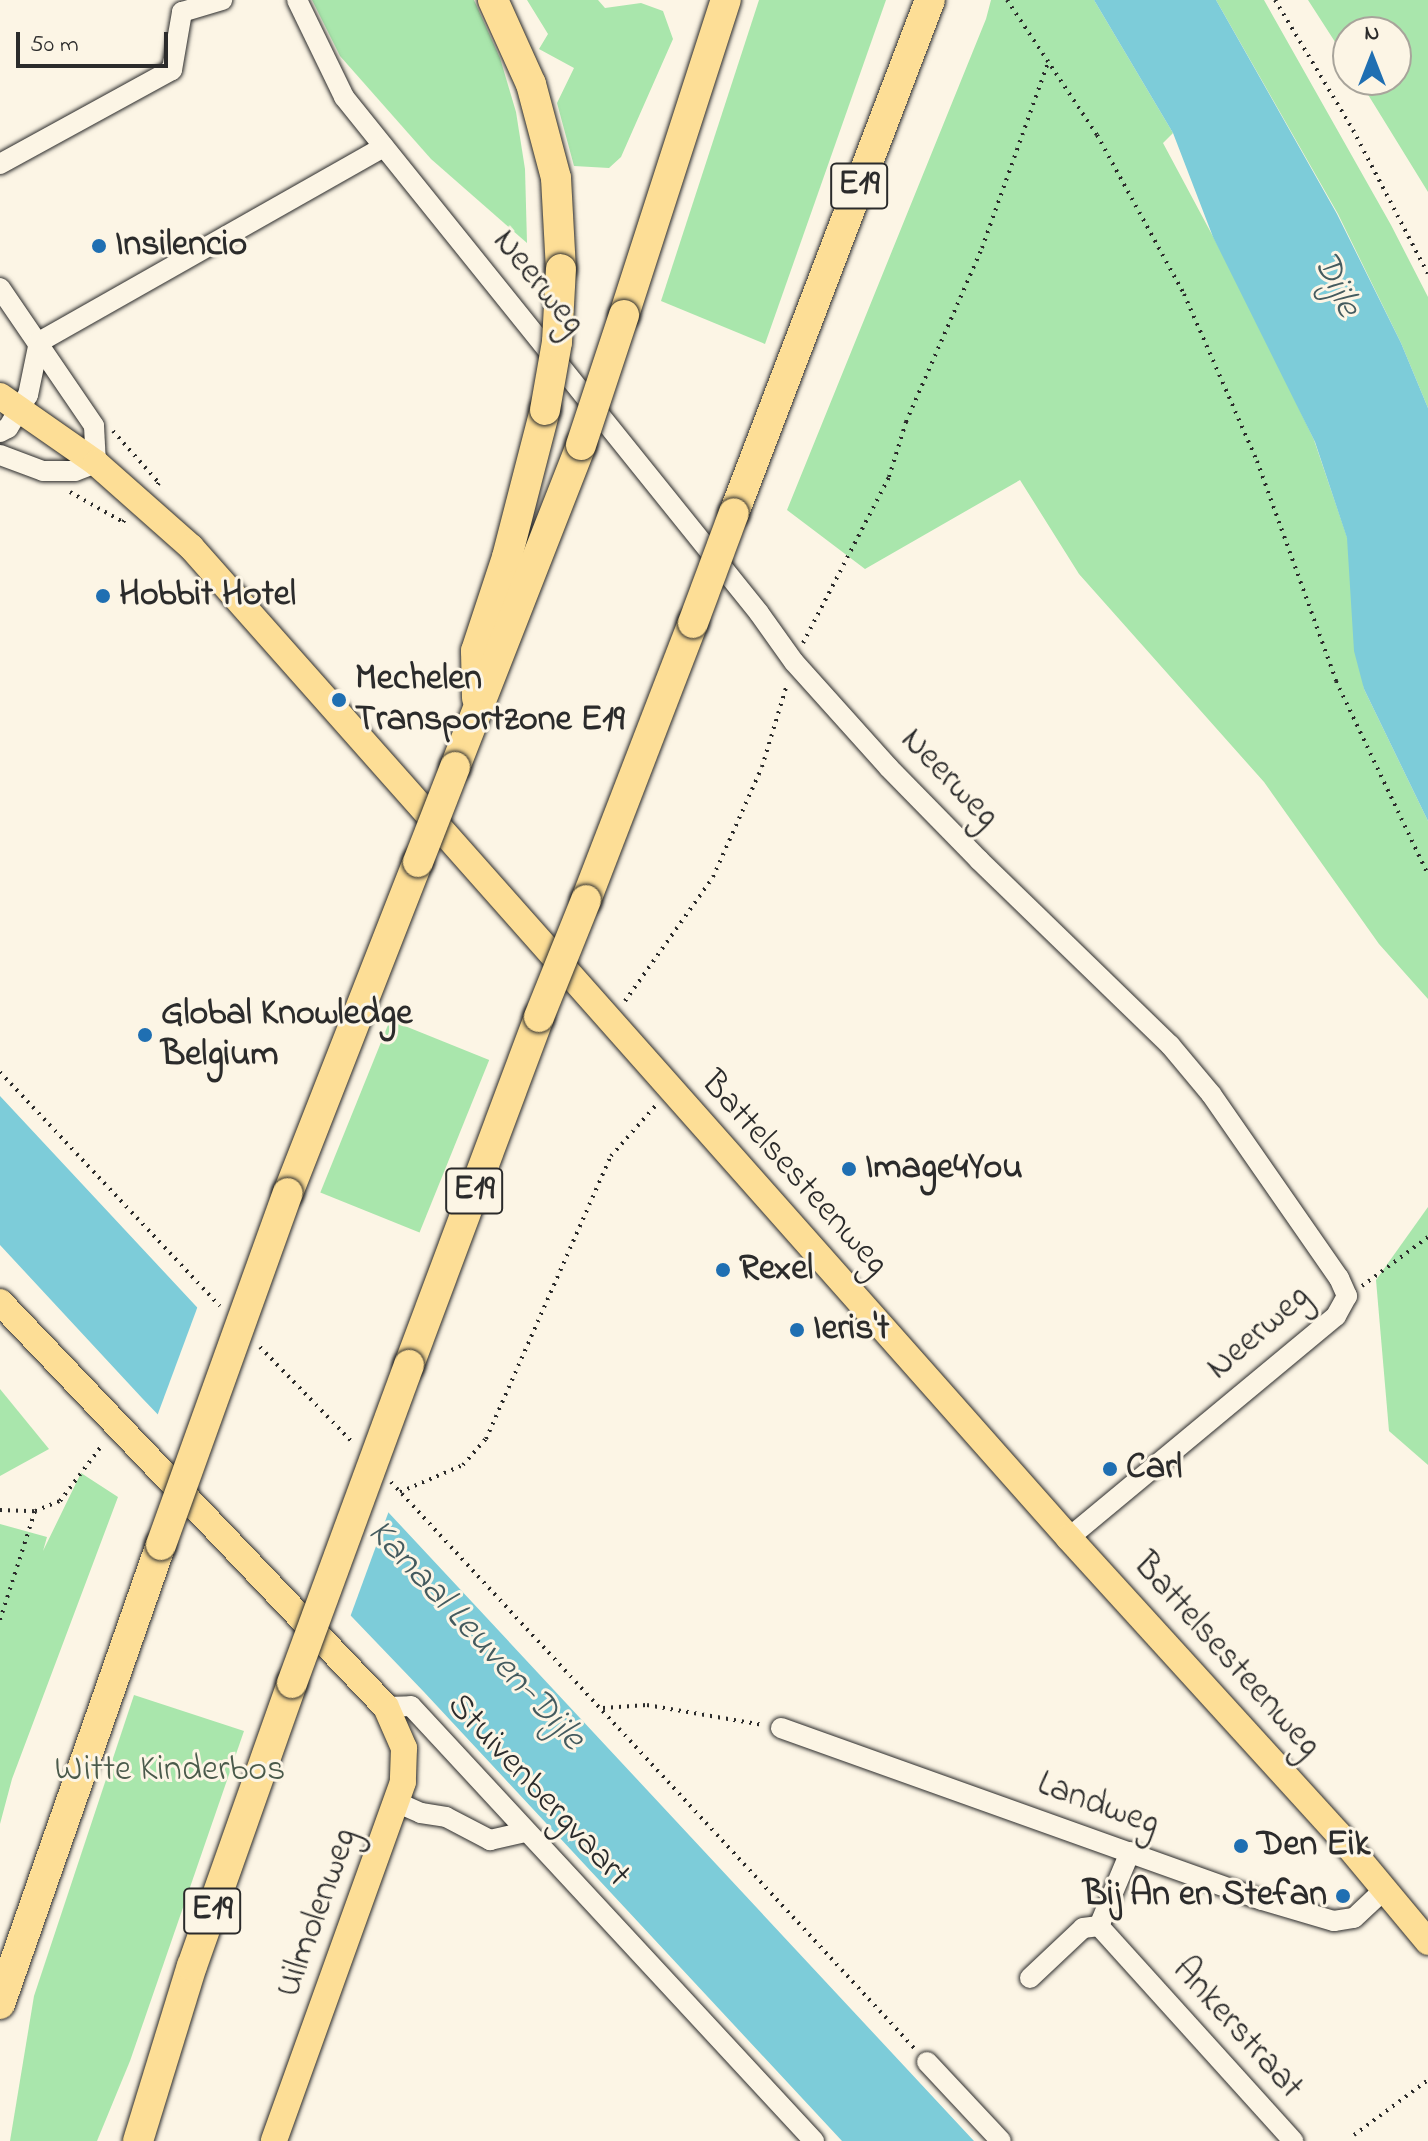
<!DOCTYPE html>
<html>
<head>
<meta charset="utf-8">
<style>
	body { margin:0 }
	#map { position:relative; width:1428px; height:2141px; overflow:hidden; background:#fcf5e5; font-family:"Indie Flower",sans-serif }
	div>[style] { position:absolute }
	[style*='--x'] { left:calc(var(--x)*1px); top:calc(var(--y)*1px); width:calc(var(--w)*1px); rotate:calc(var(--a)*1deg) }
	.green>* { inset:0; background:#a9e6ac; transform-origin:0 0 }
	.water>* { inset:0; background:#7dccd9 }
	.pier>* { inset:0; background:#fcf5e5 }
	.path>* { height:4px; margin-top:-2px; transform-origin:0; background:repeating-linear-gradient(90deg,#2b2b2b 0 2px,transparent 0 8px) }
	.roads { filter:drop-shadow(0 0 2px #2b2b2b) drop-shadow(0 0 2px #2b2b2b) }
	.minor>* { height:20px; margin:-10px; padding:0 10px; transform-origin:10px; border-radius:10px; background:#fcf5e5 }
	.major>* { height:26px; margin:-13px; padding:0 13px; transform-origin:13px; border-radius:13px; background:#fdde96 }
	.highway>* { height:30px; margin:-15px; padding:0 15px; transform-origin:15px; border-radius:15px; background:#fdde96 }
	.bridges { filter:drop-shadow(0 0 2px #2b2b2b) drop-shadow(0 0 2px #2b2b2b) }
	.highway-bridge>* { height:30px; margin:-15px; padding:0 15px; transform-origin:15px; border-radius:15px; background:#fdde96 }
	.dots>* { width:22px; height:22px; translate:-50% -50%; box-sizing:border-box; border:4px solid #fcf5e5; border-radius:50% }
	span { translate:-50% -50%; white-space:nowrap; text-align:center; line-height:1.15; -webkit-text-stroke:6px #fcf5e5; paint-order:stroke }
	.shield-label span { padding:2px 6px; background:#fcf5e5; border:2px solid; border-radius:6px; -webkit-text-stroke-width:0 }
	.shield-label { font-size:34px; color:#2b2b2b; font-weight:700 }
	.poi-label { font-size:36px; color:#2b2b2b; font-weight:700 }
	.left { translate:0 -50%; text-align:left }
	.right { translate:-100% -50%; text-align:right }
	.street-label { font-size:36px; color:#2b2b2b }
	.park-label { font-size:36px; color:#4a5a4b }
	.water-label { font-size:38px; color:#445b5f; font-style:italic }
	.north { position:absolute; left:1332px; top:16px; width:80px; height:80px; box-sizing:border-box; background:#fcf5e5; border:2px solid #a8a49b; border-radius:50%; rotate:0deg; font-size:22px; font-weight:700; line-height:32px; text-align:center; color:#2b2b2b }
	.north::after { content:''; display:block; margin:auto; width:28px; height:36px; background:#1f6fb2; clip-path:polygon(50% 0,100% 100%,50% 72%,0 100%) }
	.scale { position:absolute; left:16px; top:32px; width:152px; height:36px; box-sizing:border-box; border:4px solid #2b2b2b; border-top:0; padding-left:10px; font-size:24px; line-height:28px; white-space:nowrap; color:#2b2b2b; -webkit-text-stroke:6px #fcf5e5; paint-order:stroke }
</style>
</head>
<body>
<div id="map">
	<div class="green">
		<i style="clip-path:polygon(312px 0,474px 0,500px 58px,516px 112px,525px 169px,527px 243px,431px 159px,340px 56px)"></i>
		<i style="clip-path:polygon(527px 0,598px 0,605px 8px,641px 3px,663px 11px,673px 39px,621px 157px,609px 168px,574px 166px,557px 103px,574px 68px,539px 49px,548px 34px)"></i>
		<i style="clip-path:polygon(759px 0,886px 0,765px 344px,661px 301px)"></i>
		<i style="clip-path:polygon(991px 0,1094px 0,1173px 133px,1163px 143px,1247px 300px,1314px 440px,1348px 540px,1364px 689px,1428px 821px,1428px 999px,1379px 944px,1264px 782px,1079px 574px,1020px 480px,865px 569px,787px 510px,986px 19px)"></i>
		<i style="clip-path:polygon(1216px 0,1264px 0,1391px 225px,1428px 297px,1428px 408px,1401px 343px,1338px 214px)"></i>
		<i style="clip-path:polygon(1308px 0,1428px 0,1428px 192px,1359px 80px,1396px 80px,1396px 32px,1348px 32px,1348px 62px)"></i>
		<i style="left:390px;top:1020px;width:107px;height:186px;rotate:22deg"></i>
		<i style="clip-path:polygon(1428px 1207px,1428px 1465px,1389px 1431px,1376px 1280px)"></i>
		<i style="clip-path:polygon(0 1389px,49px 1449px,0 1476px)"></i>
		<i style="clip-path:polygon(81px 1473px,118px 1497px,12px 1779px,0 1824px,0 1524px,47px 1537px,43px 1551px)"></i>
		<i style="clip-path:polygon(134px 1695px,244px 1731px,130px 2061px,97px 2141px,10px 2141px,34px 1996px)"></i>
	</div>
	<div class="water">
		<i style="clip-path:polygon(1094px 0,1216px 0,1337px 214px,1401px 343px,1428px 408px,1428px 821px,1364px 689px,1354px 651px,1347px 538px,1315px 442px,1213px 237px,1173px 133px)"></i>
		<i style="clip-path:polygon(0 1096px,458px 1587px,974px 2141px,842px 2141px,424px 1692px,142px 1398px,0 1245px)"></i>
	</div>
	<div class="pier">
		<i style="clip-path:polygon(199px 1303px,390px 1508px,349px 1620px,156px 1419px)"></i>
	</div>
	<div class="path">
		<i style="--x:1007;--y:0;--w:162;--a:56.3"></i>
		<i style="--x:1097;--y:135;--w:181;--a:61.3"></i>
		<i style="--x:1184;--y:294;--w:182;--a:66.4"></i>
		<i style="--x:1257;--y:461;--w:234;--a:70.2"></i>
		<i style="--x:1336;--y:681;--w:215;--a:64.6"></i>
		<i style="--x:1275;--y:0;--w:152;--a:59"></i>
		<i style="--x:1353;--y:130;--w:162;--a:62.5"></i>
		<i style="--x:113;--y:431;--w:69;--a:48.5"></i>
		<i style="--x:159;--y:483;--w:6;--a:129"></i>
		<i style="--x:70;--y:492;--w:61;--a:29.5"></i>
		<i style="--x:123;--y:522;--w:6;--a:-51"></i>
		<i style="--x:803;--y:643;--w:187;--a:-62.6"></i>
		<i style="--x:889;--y:477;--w:58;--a:-72.8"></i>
		<i style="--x:906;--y:422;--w:190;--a:-66.4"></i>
		<i style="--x:982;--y:248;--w:200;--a:-70.4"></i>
		<i style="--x:625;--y:1001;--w:152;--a:-54.6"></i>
		<i style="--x:713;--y:877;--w:120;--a:-66"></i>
		<i style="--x:762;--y:767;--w:87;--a:-73.2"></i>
		<i style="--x:0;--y:1072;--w:321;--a:46.8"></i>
		<i style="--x:1362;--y:1286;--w:82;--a:-36.6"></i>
		<i style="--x:260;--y:1347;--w:135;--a:45.9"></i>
		<i style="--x:391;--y:1482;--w:771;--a:47.26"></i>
		<i style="--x:400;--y:1492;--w:69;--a:-23.2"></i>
		<i style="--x:463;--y:1465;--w:35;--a:-49"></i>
		<i style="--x:486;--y:1439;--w:309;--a:-66.2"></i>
		<i style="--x:611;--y:1156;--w:69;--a:-48.5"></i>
		<i style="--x:0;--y:1510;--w:35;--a:2"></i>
		<i style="--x:35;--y:1511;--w:27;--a:-22"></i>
		<i style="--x:60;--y:1501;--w:71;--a:-53"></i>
		<i style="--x:0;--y:1620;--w:114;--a:-72.2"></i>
		<i style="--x:603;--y:1708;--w:44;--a:-3.9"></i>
		<i style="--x:647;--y:1705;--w:118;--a:9.8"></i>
		<i style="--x:1354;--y:2135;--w:92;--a:-36.6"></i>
	</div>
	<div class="roads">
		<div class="minor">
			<i style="--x:297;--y:0;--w:108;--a:64.1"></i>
			<i style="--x:344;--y:97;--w:662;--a:51.19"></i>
			<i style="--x:759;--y:613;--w:60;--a:54.5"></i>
			<i style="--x:794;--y:662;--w:142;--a:48.1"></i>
			<i style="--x:889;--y:768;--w:129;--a:45.6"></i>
			<i style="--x:979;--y:860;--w:266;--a:44.1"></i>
			<i style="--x:1170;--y:1045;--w:64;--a:50.1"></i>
			<i style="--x:1211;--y:1094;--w:224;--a:55.2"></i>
			<i style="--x:1339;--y:1278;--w:20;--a:66"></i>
			<i style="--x:1347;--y:1296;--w:23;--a:119"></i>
			<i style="--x:1336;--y:1316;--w:347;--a:140.3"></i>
			<i style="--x:0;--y:164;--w:196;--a:-28.7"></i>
			<i style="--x:172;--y:70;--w:59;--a:-80.2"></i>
			<i style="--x:182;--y:12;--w:42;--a:-16.7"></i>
			<i style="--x:0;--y:288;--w:167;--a:55.7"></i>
			<i style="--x:94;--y:426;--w:37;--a:87"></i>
			<i style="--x:96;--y:463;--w:22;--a:159"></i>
			<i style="--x:75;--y:471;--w:32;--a:180"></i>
			<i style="--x:43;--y:471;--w:46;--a:-159.6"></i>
			<i style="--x:39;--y:342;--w:396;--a:-29.5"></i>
			<i style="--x:0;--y:432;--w:9;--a:-27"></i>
			<i style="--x:8;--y:428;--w:39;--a:-59"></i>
			<i style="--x:28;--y:395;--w:54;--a:-78.3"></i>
			<i style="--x:386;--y:1707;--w:25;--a:-2"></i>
			<i style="--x:411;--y:1706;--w:593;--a:47.19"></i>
			<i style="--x:781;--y:1728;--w:511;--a:19.68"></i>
			<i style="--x:1262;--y:1900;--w:75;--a:16.3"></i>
			<i style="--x:1334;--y:1921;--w:20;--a:-9"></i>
			<i style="--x:1354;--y:1918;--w:44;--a:-43.2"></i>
			<i style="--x:396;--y:1802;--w:27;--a:24"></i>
			<i style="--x:421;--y:1813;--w:25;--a:9"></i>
			<i style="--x:446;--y:1817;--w:50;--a:27.6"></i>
			<i style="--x:490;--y:1840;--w:36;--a:-13"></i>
			<i style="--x:1130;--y:1852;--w:80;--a:112.7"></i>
			<i style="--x:1099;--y:1926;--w:290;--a:47.9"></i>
			<i style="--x:1030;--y:1978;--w:73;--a:-43.3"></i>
			<i style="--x:1083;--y:1928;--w:16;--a:-7"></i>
			<i style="--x:927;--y:2062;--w:108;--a:46.9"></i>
		</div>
		<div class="major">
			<i style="--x:0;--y:396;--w:117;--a:34.9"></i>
			<i style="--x:96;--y:463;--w:127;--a:41.5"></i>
			<i style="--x:191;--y:547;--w:1324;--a:48.46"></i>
			<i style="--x:1069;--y:1538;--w:401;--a:47.7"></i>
			<i style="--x:1339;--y:1835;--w:139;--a:50.2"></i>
			<i style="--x:0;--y:1302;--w:559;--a:46.38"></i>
			<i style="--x:386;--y:1707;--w:45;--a:66.3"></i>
			<i style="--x:404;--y:1748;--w:34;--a:92"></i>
			<i style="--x:403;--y:1782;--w:381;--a:109.8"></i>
		</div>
		<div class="highway">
			<i style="--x:493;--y:0;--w:92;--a:65.7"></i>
			<i style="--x:531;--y:84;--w:97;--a:75.1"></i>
			<i style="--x:556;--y:178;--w:91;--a:86.9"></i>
			<i style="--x:624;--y:315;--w:331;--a:-72.1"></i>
			<i style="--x:734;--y:513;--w:549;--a:-69.09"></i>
			<i style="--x:477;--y:698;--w:47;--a:-91.2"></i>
			<i style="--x:476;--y:651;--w:99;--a:-71.7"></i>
			<i style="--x:507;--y:557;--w:152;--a:-75.5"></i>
			<i style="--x:455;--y:767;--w:346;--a:-68.6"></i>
			<i style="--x:586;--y:900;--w:297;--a:-68.9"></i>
			<i style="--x:288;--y:1193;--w:356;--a:-68.6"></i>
			<i style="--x:409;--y:1365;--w:371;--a:-69.5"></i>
			<i style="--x:0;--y:2004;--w:486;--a:-70.7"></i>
			<i style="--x:138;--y:2141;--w:183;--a:-72.9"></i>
			<i style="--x:192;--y:1966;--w:300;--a:-70.5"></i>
		</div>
	</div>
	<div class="bridges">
		<div class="highway-bridge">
			<i style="--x:545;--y:410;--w:69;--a:-80"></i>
			<i style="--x:557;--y:342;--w:73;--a:-86.9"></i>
			<i style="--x:581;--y:445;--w:137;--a:-71.7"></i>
			<i style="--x:693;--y:623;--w:117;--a:-69.6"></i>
			<i style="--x:418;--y:862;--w:102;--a:-68.7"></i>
			<i style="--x:539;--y:1017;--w:126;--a:-68.1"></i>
			<i style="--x:161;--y:1545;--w:374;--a:-70.2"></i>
			<i style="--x:292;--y:1683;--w:339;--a:-69.8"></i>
		</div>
	</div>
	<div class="dots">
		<i style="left:99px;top:246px;background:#1f6fb2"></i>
		<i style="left:103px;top:596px;background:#1f6fb2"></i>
		<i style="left:339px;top:700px;background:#1f6fb2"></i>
		<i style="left:145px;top:1035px;background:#1f6fb2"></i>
		<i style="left:849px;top:1169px;background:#1f6fb2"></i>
		<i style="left:723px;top:1270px;background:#1f6fb2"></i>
		<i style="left:797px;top:1330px;background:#1f6fb2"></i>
		<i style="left:1110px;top:1469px;background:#1f6fb2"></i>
		<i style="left:1241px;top:1846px;background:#1f6fb2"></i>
		<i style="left:1343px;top:1896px;background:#1f6fb2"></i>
	</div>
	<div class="shield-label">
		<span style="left:859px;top:186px">E19</span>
		<span style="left:474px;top:1191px">E19</span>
		<span style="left:212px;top:1911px">E19</span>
	</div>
	<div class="poi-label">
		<span class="left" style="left:115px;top:246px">Insilencio</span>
		<span class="left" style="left:119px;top:596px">Hobbit Hotel</span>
		<span class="left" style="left:355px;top:700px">Mechelen<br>Transportzone E19</span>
		<span class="left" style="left:161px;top:1035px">Global Knowledge<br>Belgium</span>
		<span class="left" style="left:865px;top:1169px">Image4You</span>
		<span class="left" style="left:739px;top:1270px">Rexel</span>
		<span class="left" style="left:813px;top:1330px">Ieris't</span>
		<span class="left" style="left:1126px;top:1469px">Carl</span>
		<span class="left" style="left:1257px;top:1846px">Den Eik</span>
		<span class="right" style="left:1327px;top:1896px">Bij An en Stefan</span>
	</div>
	<div class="street-label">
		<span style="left:538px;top:283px;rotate:51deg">Neerweg</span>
		<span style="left:949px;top:779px;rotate:46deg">Neerweg</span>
		<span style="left:794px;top:1174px;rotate:48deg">Battelsesteenweg</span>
		<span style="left:1259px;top:1333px;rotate:-41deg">Neerweg</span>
		<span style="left:1226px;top:1656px;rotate:48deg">Battelsesteenweg</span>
		<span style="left:538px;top:1791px;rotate:47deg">Stuivenbergvaart</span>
		<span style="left:1098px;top:1805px;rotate:20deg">Landweg</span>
		<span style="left:318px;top:1913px;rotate:-70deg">Uilmolenweg</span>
		<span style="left:1237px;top:2029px;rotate:48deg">Ankerstraat</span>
	</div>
	<div class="park-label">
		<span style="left:170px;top:1771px">Witte Kinderbos</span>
	</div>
	<div class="water-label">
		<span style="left:1335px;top:285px;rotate:65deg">Dijle</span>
		<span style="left:475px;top:1636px;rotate:47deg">Kanaal Leuven-Dijle</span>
	</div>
	<div class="north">N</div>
	<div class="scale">50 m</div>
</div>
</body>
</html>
